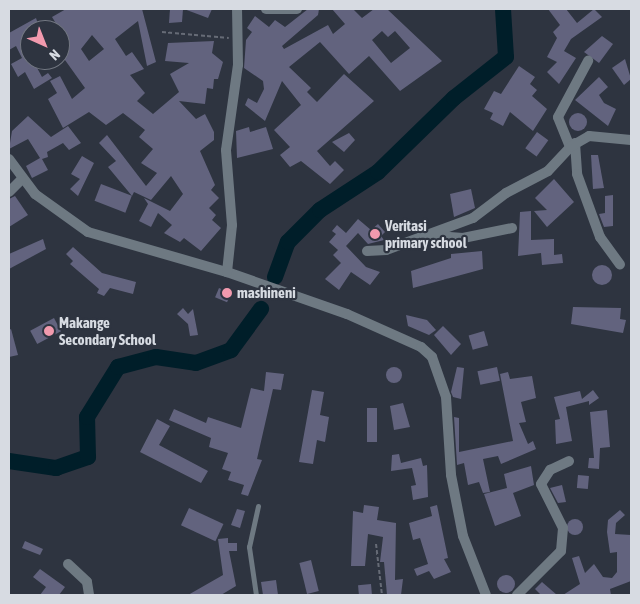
<!DOCTYPE html>
<html>
<head>
<meta charset="utf-8">
<style>
	body { margin:0 }
	#map { position:relative; width:640px; height:604px; overflow:hidden; background:#2e3440; font-family:"Asap Condensed",sans-serif }
	div>[style] { position:absolute }
	[style*='--x'] { left:calc(var(--x)*1px); top:calc(var(--y)*1px); width:calc(var(--w)*1px); rotate:calc(var(--a)*1deg) }
	.river>* { height:16px; margin:-8px; padding:0 8px; transform-origin:8px; border-radius:8px; background:#001e29 }
	.building>* { inset:0; background:#62637e; transform-origin:0 0 }
	.round { border-radius:50% }
	.path>* { height:2px; margin-top:-1px; transform-origin:0; background:repeating-linear-gradient(90deg,#666b76 0 4px,transparent 0 6.5px) }
	.service>* { height:5px; margin:-2.5px; padding:0 2.5px; transform-origin:2.5px; border-radius:2.5px; background:#6e7982 }
	.minor>* { height:10px; margin:-5px; padding:0 5px; transform-origin:5px; border-radius:5px; background:#6e7982 }
	.dots>* { width:14px; height:14px; translate:-50% -50%; box-sizing:border-box; border:2px solid #2e3440; border-radius:50% }
	span { translate:-50% -50%; white-space:nowrap; text-align:center; line-height:1.15; -webkit-text-stroke:4.5px #2e3440; paint-order:stroke }
	.poi-label { font-size:15px; color:#d7dbe2; font-weight:700 }
	.left { translate:0 -50%; text-align:left }
	.frame { position:absolute; inset:0; border:10px solid #d7dbe2; pointer-events:none }
	.north { position:absolute; left:20px; top:20px; width:50px; height:50px; box-sizing:border-box; background:#2e3440; border:1px solid #727781; border-radius:50%; rotate:136deg; font-size:14px; font-weight:700; line-height:20px; text-align:center; color:#d7dbe2 }
	.north::after { content:''; display:block; margin:auto; width:18px; height:22px; background:#f29aae; clip-path:polygon(50% 0,100% 100%,50% 72%,0 100%) }
</style>
</head>
<body>
<div id="map">
	<div class="river">
		<i style="--x:275;--y:277;--w:37;--a:-70"></i>
		<i style="--x:288;--y:242;--w:45;--a:-45"></i>
		<i style="--x:320;--y:210;--w:69;--a:-33.2"></i>
		<i style="--x:378;--y:172;--w:106;--a:-44.2"></i>
		<i style="--x:454;--y:98;--w:66;--a:-38.3"></i>
		<i style="--x:506;--y:57;--w:48;--a:-93.6"></i>
		<i style="--x:9;--y:461;--w:48;--a:8.5"></i>
		<i style="--x:56;--y:468;--w:34;--a:-19"></i>
		<i style="--x:88;--y:457;--w:40;--a:-91.4"></i>
		<i style="--x:87;--y:417;--w:59;--a:-58.2"></i>
		<i style="--x:118;--y:367;--w:39;--a:-15"></i>
		<i style="--x:156;--y:357;--w:40;--a:8.5"></i>
		<i style="--x:196;--y:363;--w:37;--a:-20"></i>
		<i style="--x:231;--y:350;--w:51;--a:-53.8"></i>
	</div>
	<div class="building">
		<i style="clip-path:polygon(evenodd,66px 9px,142px 9px,156px 62px,147px 66px,138px 21px,115px 39px,126px 56px,132px 52px,144px 69px,130px 75px,145px 93px,137px 101px,153px 114px,179px 92px,170px 74px,189px 63px,165px 61px,168px 43px,214px 41px,212px 53px,223px 62px,218px 79px,214px 79px,213px 89px,207px 88px,205px 104px,179px 101px,196px 119px,205px 114px,214px 132px,214px 140px,200px 151px,215px 185px,211px 190px,219px 198px,209px 208px,216px 215px,212px 220px,221px 228px,201px 251px,184px 238px,180px 242px,164px 233px,172px 225px,158px 213px,151px 227px,139px 221px,148px 204px,144px 198px,170px 211px,183px 194px,171px 176px,151px 200px,134px 192px,132px 196px,108px 167px,116px 161px,99px 143px,107px 135px,146px 186px,157px 173px,141px 163px,153px 149px,139px 137px,145px 130px,123px 113px,106px 125px,89px 112px,63px 128px,48px 99px,57px 93px,50px 81px,60px 76px,72px 99px,85px 88px,60px 53px,60px 30px,52px 17px,66px 9px,92px 35px,104px 49px,89px 61px,81px 49px,92px 35px)"></i>
		<i style="clip-path:polygon(170px 9px,183px 9px,182px 22px,169px 23px)"></i>
		<i style="clip-path:polygon(184px 9px,212px 9px,208px 18px)"></i>
		<i style="clip-path:polygon(evenodd,308px 9px,319px 9px,318px 15px,282px 46px,284px 49px,328px 25px,333px 34px,345px 24px,332px 9px,353px 9px,362px 18px,374px 9px,387px 9px,442px 61px,400px 91px,369px 56px,349px 74px,320px 42px,289px 67px,311px 88px,307px 92px,317px 102px,344px 74px,374px 101px,317px 151px,330px 166px,335px 161px,344px 170px,330px 184px,301px 161px,290px 167px,280px 155px,290px 147px,274px 130px,301px 105px,282px 81px,265px 121px,245px 105px,248px 98px,257px 103px,264px 89px,263px 81px,244px 68px,246px 40px,252px 32px,247px 28px,255px 16px,269px 27px,275px 20px,285px 27px,308px 9px,382px 31px,388px 37px,395px 31px,410px 48px,391px 63px,372px 40px,382px 31px)"></i>
		<i style="clip-path:polygon(548px 9px,566px 9px,577px 23px,594px 9px,602px 17px,571px 39px,564px 51px,576px 58px,559px 84px,547px 72px,557px 62px,547px 57px,557px 38px,553px 32px,560px 25px)"></i>
		<i style="clip-path:polygon(36px 18px,40px 30px,30px 30px,30px 37px,22px 40px,42px 77px,48px 73px,52px 78px,34px 89px,25px 72px,18px 77px,11px 64px,22px 58px,16px 46px,9px 50px,9px 33px)"></i>
		<i style="clip-path:polygon(602px 36px,613px 44px,599px 63px,584px 52px)"></i>
		<i style="clip-path:polygon(625px 59px,631px 79px,624px 85px,612px 68px)"></i>
		<i style="clip-path:polygon(519px 66px,535px 77px,530px 84px,537px 90px,532px 96px,547px 109px,533px 131px,510px 112px,503px 126px,490px 119px,493px 113px,484px 109px,494px 91px,501px 94px)"></i>
		<i style="clip-path:polygon(599px 77px,608px 87px,599px 95px,604px 103px,616px 109px,608px 126px,575px 100px)"></i>
		<i class="round" style="left:569px;top:113px;width:18px;height:18px"></i>
		<i style="clip-path:polygon(28px 116px,51px 137px,68px 126px,81px 143px,69px 150px,63px 143px,47px 152px,48px 157px,42px 159px,48px 170px,32px 178px,26px 166px,40px 158px,28px 139px,9px 149px,12px 131px)"></i>
		<i style="clip-path:polygon(249px 127px,250px 132px,266px 127px,273px 149px,237px 158px,236px 131px)"></i>
		<i style="left:537px;top:132px;width:14px;height:20px;rotate:36deg"></i>
		<i style="clip-path:polygon(349px 133px,355px 140px,344px 152px,332px 142px)"></i>
		<i style="clip-path:polygon(591px 155px,598px 155px,604px 188px,593px 189px)"></i>
		<i style="clip-path:polygon(82px 156px,94px 163px,78px 196px,70px 189px,80px 179px,71px 174px)"></i>
		<i style="clip-path:polygon(554px 179px,574px 202px,547px 227px,534px 211px,547px 210px,535px 198px)"></i>
		<i style="left:101px;top:184px;width:33px;height:18px;rotate:21deg"></i>
		<i style="clip-path:polygon(471px 189px,475px 208px,454px 217px,450px 194px)"></i>
		<i style="clip-path:polygon(613px 195px,613px 226px,604px 227px,599px 214px,605px 213px,605px 196px)"></i>
		<i style="clip-path:polygon(15px 196px,28px 215px,9px 227px,9px 199px)"></i>
		<i style="clip-path:polygon(531px 211px,531px 240px,554px 239px,554px 255px,562px 254px,563px 263px,542px 265px,541px 253px,518px 256px,520px 212px)"></i>
		<i style="clip-path:polygon(358px 219px,371px 230px,378px 224px,385px 232px,381px 236px,384px 240px,368px 244px,358px 233px,346px 246px,366px 267px,380px 272px,370px 285px,351px 272px,339px 290px,325px 279px,341px 263px,333px 255px,338px 250px,329px 242px,336px 234px,332px 231px,337px 225px,346px 233px)"></i>
		<i style="clip-path:polygon(43px 239px,46px 249px,9px 269px,9px 254px)"></i>
		<i style="clip-path:polygon(73px 247px,102px 273px,136px 282px,133px 294px,110px 288px,104px 296px,97px 293px,99px 289px,70px 264px,73px 261px,66px 254px)"></i>
		<i style="clip-path:polygon(482px 251px,483px 269px,413px 288px,411px 271px,451px 258px,451px 254px)"></i>
		<i class="round" style="left:592px;top:265px;width:20px;height:20px"></i>
		<i style="left:219px;top:288px;width:13px;height:10px;rotate:23deg"></i>
		<i style="clip-path:polygon(573px 307px,621px 308px,620px 319px,626px 320px,623px 333px,571px 324px)"></i>
		<i style="clip-path:polygon(183px 308px,188px 314px,193px 309px,198px 335px,190px 336px,188px 324px,177px 314px)"></i>
		<i style="clip-path:polygon(406px 315px,427px 320px,436px 330px,429px 335px,408px 326px)"></i>
		<i style="left:54px;top:318px;width:15px;height:27px;rotate:62deg"></i>
		<i style="clip-path:polygon(443px 326px,461px 344px,451px 355px,434px 335px)"></i>
		<i style="clip-path:polygon(11px 329px,18px 355px,9px 357px,9px 330px)"></i>
		<i style="left:484px;top:331px;width:15px;height:16px;rotate:74deg"></i>
		<i style="clip-path:polygon(457px 367px,464px 368px,461px 399px,453px 397px,451px 392px)"></i>
		<i style="left:497px;top:367px;width:14px;height:20px;rotate:78deg"></i>
		<i class="round" style="left:386px;top:367px;width:16px;height:16px"></i>
		<i style="clip-path:polygon(266px 372px,284px 374px,281px 390px,273px 389px,257px 459px,262px 460px,248px 496px,241px 494px,244px 485px,228px 480px,231px 472px,222px 469px,228px 453px,209px 447px,211px 438px,169px 420px,174px 409px,206px 423px,208px 417px,241px 428px,251px 388px,264px 391px)"></i>
		<i style="clip-path:polygon(508px 372px,510px 379px,532px 376px,536px 398px,521px 402px,526px 422px,519px 423px,528px 444px,533px 441px,536px 449px,501px 464px,498px 456px,483px 459px,490px 492px,483px 493px,479px 482px,468px 485px,464px 463px,457px 465px,454px 417px,459px 418px,459px 452px,513px 441px,500px 374px)"></i>
		<i style="clip-path:polygon(312px 390px,324px 392px,320px 415px,329px 417px,325px 442px,317px 440px,313px 464px,299px 462px)"></i>
		<i style="clip-path:polygon(593px 390px,599px 398px,589px 405px,589px 401px,566px 407px,572px 441px,556px 444px,555px 420px,560px 419px,554px 397px,580px 391px,582px 399px)"></i>
		<i style="clip-path:polygon(403px 403px,410px 427px,394px 430px,390px 406px)"></i>
		<i style="left:367px;top:408px;width:10px;height:34px"></i>
		<i style="clip-path:polygon(607px 410px,610px 447px,600px 448px,599px 469px,588px 468px,589px 458px,594px 458px,590px 412px)"></i>
		<i style="clip-path:polygon(157px 419px,170px 426px,159px 445px,208px 471px,201px 483px,140px 452px)"></i>
		<i style="clip-path:polygon(399px 454px,401px 463px,421px 458px,423px 466px,427px 465px,428px 497px,413px 500px,411px 486px,416px 485px,412px 468px,391px 471px,392px 455px)"></i>
		<i style="clip-path:polygon(531px 466px,534px 485px,513px 493px,521px 516px,495px 526px,484px 494px,507px 488px,504px 474px)"></i>
		<i style="left:578px;top:475px;width:11px;height:13px;rotate:5deg"></i>
		<i style="clip-path:polygon(562px 485px,566px 502px,558px 503px,550px 488px)"></i>
		<i style="clip-path:polygon(364px 505px,379px 507px,377px 520px,396px 523px,395px 580px,403px 579px,401px 595px,387px 595px,384px 562px,380px 562px,383px 537px,368px 534px,365px 566px,351px 566px,353px 511px,363px 513px)"></i>
		<i style="clip-path:polygon(437px 505px,448px 558px,444px 559px,451px 572px,434px 579px,429px 571px,417px 576px,414px 569px,428px 564px,420px 538px,413px 540px,409px 523px,432px 516px,430px 507px)"></i>
		<i style="left:189px;top:508px;width:38px;height:19px;rotate:25deg"></i>
		<i style="clip-path:polygon(237px 509px,245px 511px,240px 528px,231px 525px)"></i>
		<i style="clip-path:polygon(620px 510px,625px 515px,616px 523px,615px 534px,631px 535px,631px 581px,610px 589px,611px 595px,563px 595px,580px 584px,572px 558px,579px 556px,585px 573px,594px 564px,603px 577px,612px 578px,617px 572px,617px 552px,610px 553px,607px 532px,608px 520px)"></i>
		<i class="round" style="left:567px;top:519px;width:16px;height:16px"></i>
		<i style="clip-path:polygon(228px 538px,228px 543px,237px 543px,237px 551px,229px 551px,236px 586px,221px 595px,188px 595px,223px 575px,218px 539px)"></i>
		<i style="clip-path:polygon(25px 541px,43px 549px,40px 555px,22px 548px)"></i>
		<i style="left:311px;top:560px;width:32px;height:12px;rotate:76deg"></i>
		<i style="clip-path:polygon(40px 569px,65px 587px,59px 595px,40px 595px,46px 587px,33px 577px)"></i>
		<i class="round" style="left:497px;top:575px;width:18px;height:18px"></i>
		<i style="clip-path:polygon(276px 580px,278px 595px,263px 595px,261px 582px)"></i>
		<i style="clip-path:polygon(542px 582px,557px 595px,541px 595px,535px 589px)"></i>
		<i style="left:371px;top:584px;width:11px;height:13px;rotate:85deg"></i>
	</div>
	<div class="path">
		<i style="--x:162;--y:32;--w:67;--a:5.1"></i>
		<i style="--x:376;--y:544;--w:51;--a:83.3"></i>
	</div>
	<div class="service">
		<i style="--x:256;--y:595;--w:49;--a:-98.3"></i>
		<i style="--x:249;--y:547;--w:42;--a:-77.6"></i>
	</div>
	<div class="minor">
		<i style="--x:266;--y:9;--w:31;--a:0"></i>
		<i style="--x:575;--y:143;--w:31;--a:86"></i>
		<i style="--x:577;--y:174;--w:67;--a:69.9"></i>
		<i style="--x:600;--y:237;--w:34;--a:54"></i>
		<i style="--x:570;--y:147;--w:32;--a:-112"></i>
		<i style="--x:558;--y:117;--w:64;--a:-61.8"></i>
		<i style="--x:9;--y:159;--w:44;--a:53.4"></i>
		<i style="--x:35;--y:194;--w:65;--a:35.6"></i>
		<i style="--x:88;--y:232;--w:145;--a:16.1"></i>
		<i style="--x:227;--y:272;--w:127;--a:19.3"></i>
		<i style="--x:347;--y:314;--w:81;--a:24"></i>
		<i style="--x:421;--y:347;--w:15;--a:42"></i>
		<i style="--x:432;--y:357;--w:42;--a:70.7"></i>
		<i style="--x:446;--y:397;--w:78;--a:86.3"></i>
		<i style="--x:451;--y:475;--w:62;--a:78.9"></i>
		<i style="--x:463;--y:536;--w:63;--a:68.7"></i>
		<i style="--x:9;--y:192;--w:17;--a:-45"></i>
		<i style="--x:423;--y:235;--w:40;--a:4.3"></i>
		<i style="--x:463;--y:238;--w:50;--a:-11.5"></i>
		<i style="--x:367;--y:251;--w:19;--a:-3"></i>
		<i style="--x:386;--y:250;--w:93;--a:-20.2"></i>
		<i style="--x:473;--y:218;--w:41;--a:-37.1"></i>
		<i style="--x:506;--y:193;--w:47;--a:-27.6"></i>
		<i style="--x:548;--y:171;--w:33;--a:-47"></i>
		<i style="--x:570;--y:147;--w:22;--a:-30"></i>
		<i style="--x:589;--y:136;--w:42;--a:5.4"></i>
		<i style="--x:227;--y:272;--w:47;--a:-83.9"></i>
		<i style="--x:232;--y:225;--w:75;--a:-94.6"></i>
		<i style="--x:226;--y:150;--w:86;--a:-82"></i>
		<i style="--x:238;--y:65;--w:56;--a:-91"></i>
		<i style="--x:68;--y:564;--w:26;--a:43"></i>
		<i style="--x:87;--y:582;--w:13;--a:81"></i>
		<i style="--x:517;--y:595;--w:62;--a:-45"></i>
		<i style="--x:561;--y:551;--w:23;--a:-85"></i>
		<i style="--x:563;--y:528;--w:49;--a:-116.6"></i>
		<i style="--x:541;--y:484;--w:17;--a:-57"></i>
		<i style="--x:550;--y:470;--w:21;--a:-25"></i>
	</div>
	<div class="dots">
		<i style="left:375px;top:234px;background:#f29aae"></i>
		<i style="left:227px;top:293px;background:#f29aae"></i>
		<i style="left:49px;top:331px;background:#f29aae"></i>
	</div>
	<div class="poi-label">
		<span class="left" style="left:385px;top:234px">Veritasi<br>primary school</span>
		<span class="left" style="left:237px;top:293px">mashineni</span>
		<span class="left" style="left:59px;top:331px">Makange<br>Secondary School</span>
	</div>
	<div class="frame"></div>
	<div class="north">N</div>
</div>
</body>
</html>
